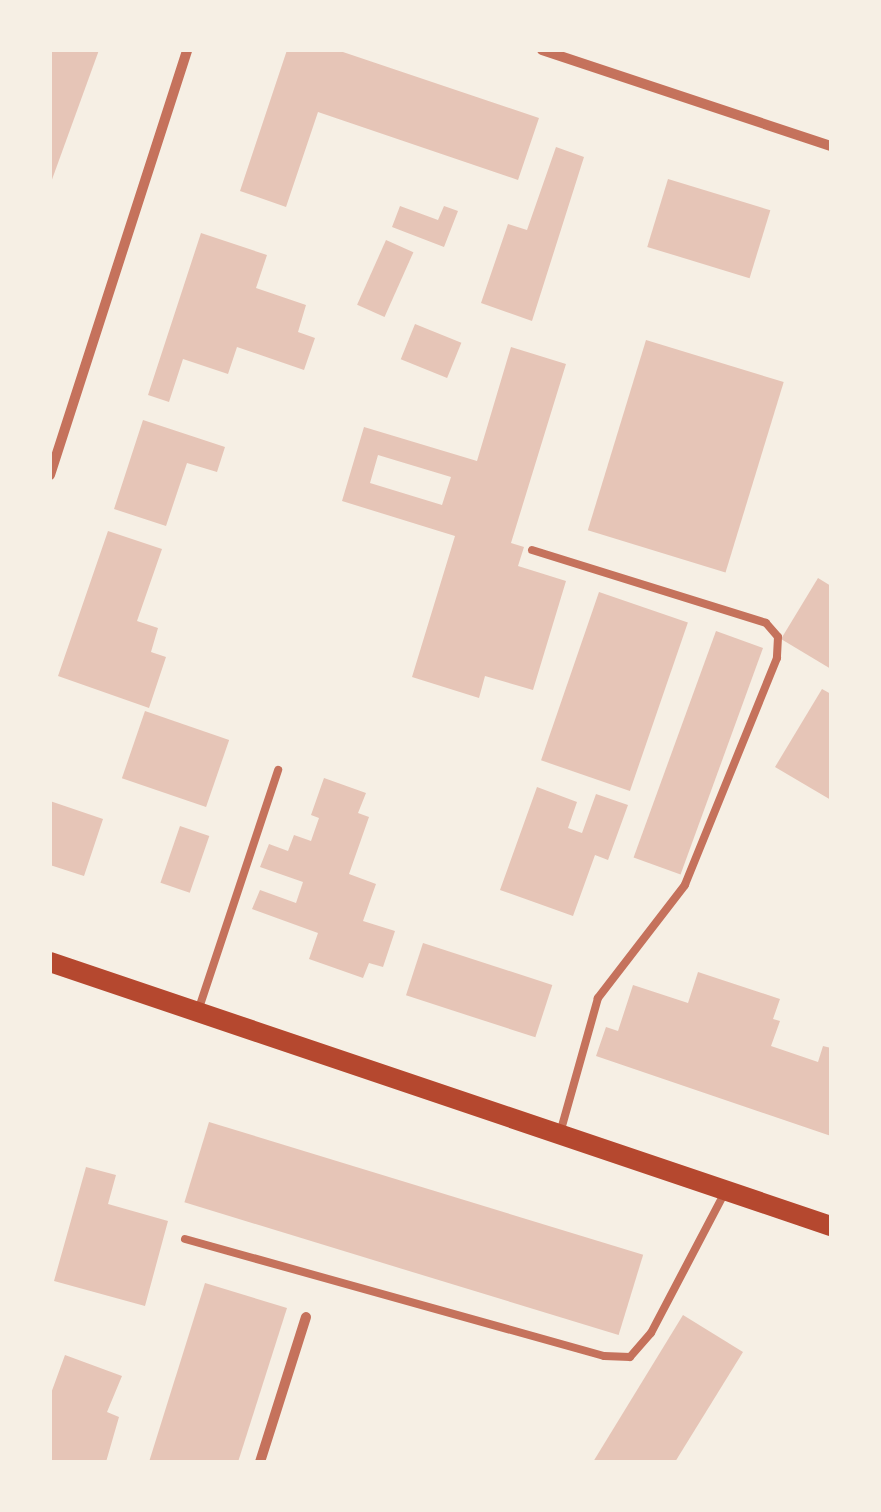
<!DOCTYPE html>
<html>
<head>
<meta charset="utf-8">
<style>
	body { margin:0 }
	#map { position:relative; width:881px; height:1512px; overflow:hidden; background:#f6efe4; font-family:"Sofia Sans Condensed",sans-serif }
	div>[style] { position:absolute }
	[style*='--x'] { left:calc(var(--x)*1px); top:calc(var(--y)*1px); width:calc(var(--w)*1px); rotate:calc(var(--a)*1deg) }
	.building>* { inset:0; background:#e6c5b7; transform-origin:0 0 }
	.service>* { height:8px; margin:-4px; padding:0 4px; transform-origin:4px; border-radius:4px; background:#c5725c }
	.minor>* { height:10px; margin:-5px; padding:0 5px; transform-origin:5px; border-radius:5px; background:#c5725c }
	.secondary>* { height:20px; margin:-10px; padding:0 10px; transform-origin:10px; border-radius:10px; background:#b5482f }
	span { translate:-50% -50%; white-space:nowrap; text-align:center; line-height:1.15; -webkit-text-stroke:10px #f6efe4; paint-order:stroke }
	.frame { position:absolute; inset:0; border:52px solid #f6efe4; pointer-events:none }
</style>
</head>
<body>
<div id="map">
	<div class="building">
		<i style="clip-path:polygon(50px 50px,99px 50px,50px 185px)"></i>
		<i style="clip-path:polygon(287px 50px,337px 50px,539px 118px,518px 180px,318px 112px,286px 207px,240px 191px)"></i>
		<i style="clip-path:polygon(556px 147px,584px 157px,532px 321px,481px 303px,508px 224px,527px 230px)"></i>
		<i style="left:668px;top:179px;width:107px;height:71px;rotate:17deg"></i>
		<i style="clip-path:polygon(400px 206px,438px 220px,444px 206px,458px 211px,444px 247px,392px 227px)"></i>
		<i style="clip-path:polygon(201px 233px,267px 255px,256px 288px,306px 305px,298px 332px,315px 338px,304px 370px,237px 347px,228px 374px,183px 359px,169px 402px,148px 395px)"></i>
		<i style="left:386px;top:240px;width:30px;height:71px;rotate:24deg"></i>
		<i style="left:415px;top:324px;width:50px;height:38px;rotate:22deg"></i>
		<i style="left:646px;top:340px;width:144px;height:199px;rotate:17deg"></i>
		<i style="clip-path:polygon(evenodd,511px 347px,566px 364px,511px 543px,524px 547px,518px 566px,566px 581px,533px 690px,485px 676px,479px 698px,412px 677px,455px 536px,342px 501px,364px 427px,477px 461px,511px 347px,378px 455px,451px 477px,442px 505px,370px 483px,378px 455px)"></i>
		<i style="clip-path:polygon(143px 420px,225px 447px,217px 472px,187px 463px,166px 526px,114px 509px)"></i>
		<i style="clip-path:polygon(108px 531px,162px 549px,137px 621px,158px 628px,151px 652px,166px 657px,149px 708px,58px 676px)"></i>
		<i style="clip-path:polygon(818px 578px,831px 586px,831px 669px,781px 639px)"></i>
		<i style="left:599px;top:592px;width:94px;height:178px;rotate:19deg"></i>
		<i style="left:716px;top:631px;width:50px;height:241px;rotate:20deg"></i>
		<i style="clip-path:polygon(822px 689px,831px 694px,831px 800px,775px 767px)"></i>
		<i style="left:145px;top:711px;width:89px;height:71px;rotate:19deg"></i>
		<i style="clip-path:polygon(324px 778px,366px 793px,358px 813px,369px 817px,349px 874px,376px 884px,363px 921px,395px 931px,383px 967px,369px 963px,363px 978px,309px 959px,318px 933px,252px 909px,260px 890px,296px 903px,303px 882px,260px 867px,269px 844px,288px 851px,294px 835px,311px 841px,319px 818px,311px 815px)"></i>
		<i style="clip-path:polygon(537px 787px,577px 802px,568px 828px,582px 833px,596px 794px,628px 805px,608px 860px,595px 855px,573px 916px,500px 890px)"></i>
		<i style="clip-path:polygon(50px 801px,103px 819px,84px 876px,50px 865px)"></i>
		<i style="left:180px;top:826px;width:31px;height:60px;rotate:19deg"></i>
		<i style="left:423px;top:943px;width:136px;height:55px;rotate:18deg"></i>
		<i style="clip-path:polygon(698px 972px,780px 999px,773px 1019px,780px 1021px,771px 1046px,818px 1062px,823px 1046px,831px 1048px,831px 1136px,596px 1056px,606px 1027px,618px 1031px,633px 985px,688px 1003px)"></i>
		<i style="left:209px;top:1122px;width:454px;height:84px;rotate:17deg"></i>
		<i style="clip-path:polygon(86px 1167px,116px 1175px,108px 1204px,168px 1221px,145px 1306px,54px 1281px)"></i>
		<i style="clip-path:polygon(205px 1283px,287px 1308px,238px 1462px,149px 1462px)"></i>
		<i style="clip-path:polygon(683px 1315px,743px 1352px,675px 1462px,593px 1462px)"></i>
		<i style="clip-path:polygon(65px 1355px,122px 1376px,107px 1412px,119px 1417px,106px 1462px,50px 1462px,50px 1396px)"></i>
	</div>
	<div class="service">
		<i style="--x:532;--y:550;--w:245;--a:17.3"></i>
		<i style="--x:766;--y:623;--w:18;--a:49"></i>
		<i style="--x:778;--y:637;--w:21;--a:93"></i>
		<i style="--x:777;--y:658;--w:245;--a:112.1"></i>
		<i style="--x:685;--y:885;--w:143;--a:127.6"></i>
		<i style="--x:598;--y:998;--w:137;--a:105.7"></i>
		<i style="--x:199;--y:1008;--w:251;--a:-71.6"></i>
		<i style="--x:185;--y:1239;--w:435;--a:15.6"></i>
		<i style="--x:604;--y:1356;--w:26;--a:2"></i>
		<i style="--x:630;--y:1357;--w:32;--a:-49"></i>
		<i style="--x:651;--y:1333;--w:157;--a:-62.3"></i>
	</div>
	<div class="minor">
		<i style="--x:542;--y:50;--w:305;--a:18.4"></i>
		<i style="--x:50;--y:475;--w:447;--a:-72.1"></i>
		<i style="--x:260;--y:1462;--w:152;--a:-72.4"></i>
	</div>
	<div class="secondary">
		<i style="--x:50;--y:962;--w:824;--a:18.68"></i>
	</div>
	<div class="frame"></div>
</div>
</body>
</html>
